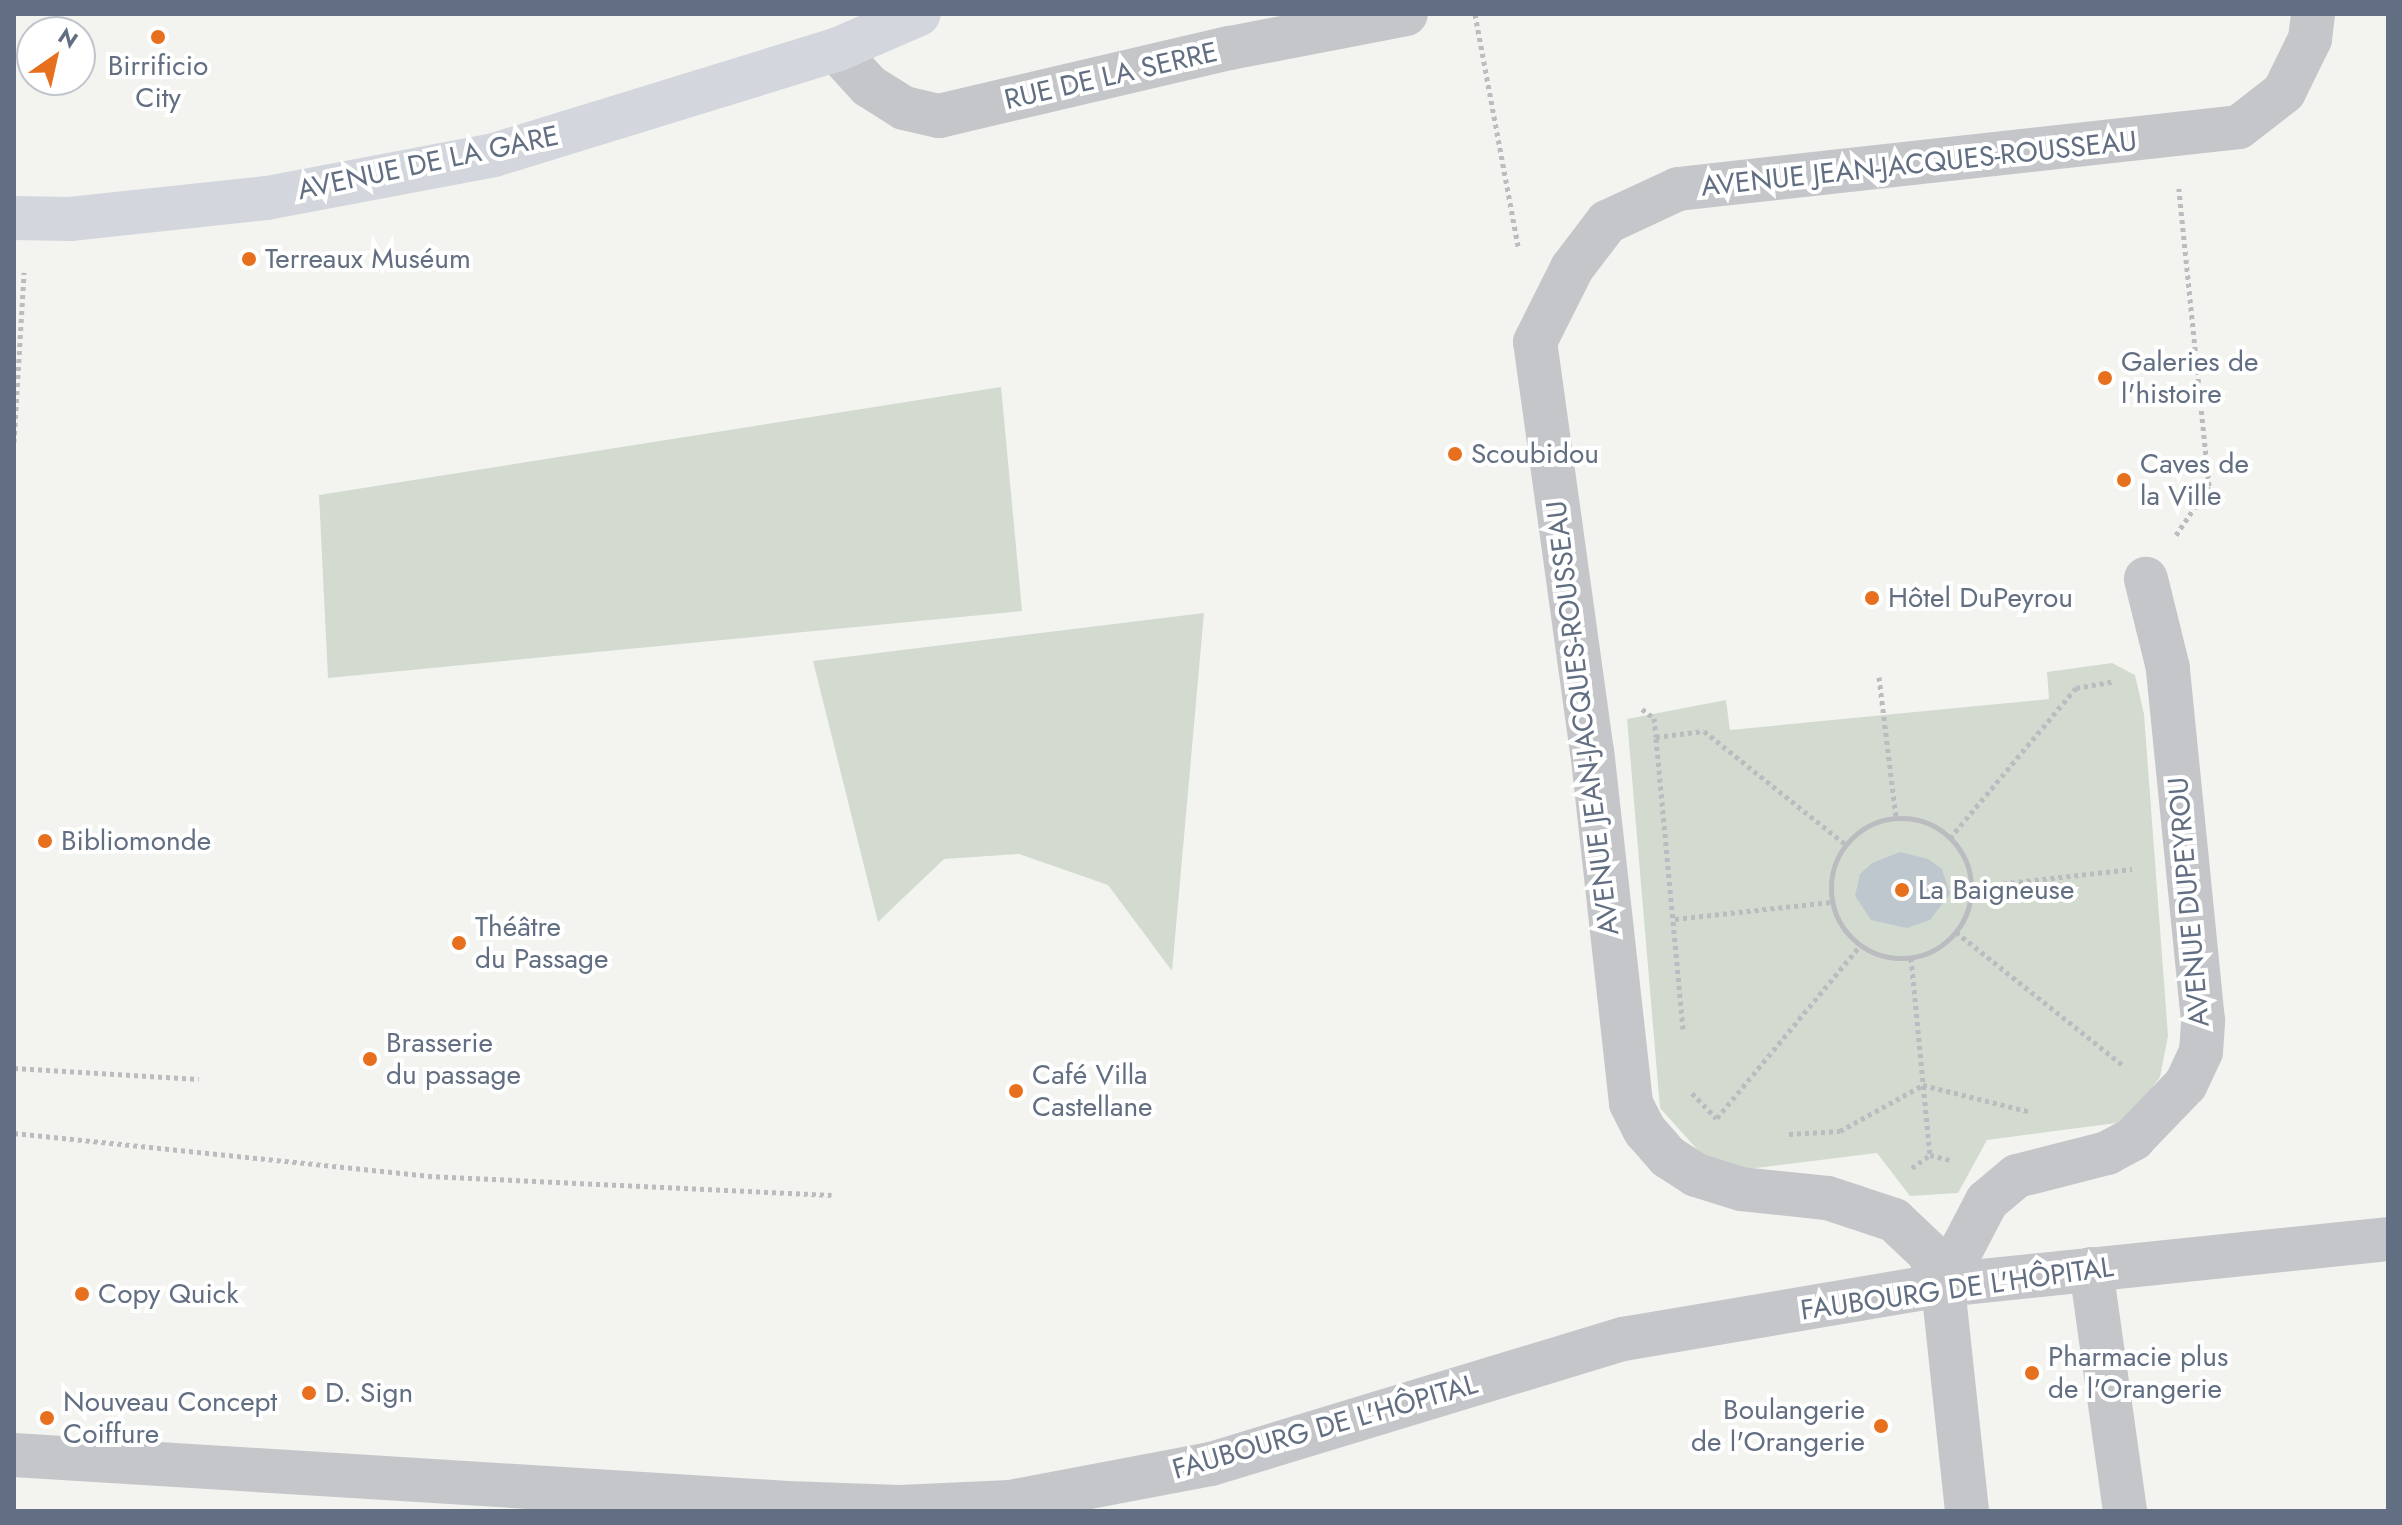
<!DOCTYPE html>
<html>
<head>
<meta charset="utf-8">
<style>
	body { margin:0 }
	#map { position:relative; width:2402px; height:1525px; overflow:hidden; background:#f3f4f0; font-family:Jost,sans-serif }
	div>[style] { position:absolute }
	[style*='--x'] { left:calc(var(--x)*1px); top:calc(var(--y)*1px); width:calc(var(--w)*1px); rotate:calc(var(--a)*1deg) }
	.green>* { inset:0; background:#d3dbd1 }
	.water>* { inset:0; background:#bfc7ce }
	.path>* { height:5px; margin-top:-2.5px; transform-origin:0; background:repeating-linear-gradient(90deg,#bbbcbf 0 4px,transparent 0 8px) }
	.path>.ring { margin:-2.5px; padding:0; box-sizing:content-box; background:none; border:5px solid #bbbcbf; border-radius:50% }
	.minor>* { height:44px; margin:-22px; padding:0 22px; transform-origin:22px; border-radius:22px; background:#c4c6ca }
	.major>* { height:44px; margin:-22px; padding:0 22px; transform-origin:22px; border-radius:22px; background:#d3d6dc }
	.dots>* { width:22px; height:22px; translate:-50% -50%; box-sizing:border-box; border:4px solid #fff; border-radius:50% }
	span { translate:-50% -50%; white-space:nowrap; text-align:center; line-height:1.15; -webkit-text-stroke:8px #fff; paint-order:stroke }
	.poi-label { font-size:28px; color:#626e81 }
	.left { translate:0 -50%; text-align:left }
	.right { translate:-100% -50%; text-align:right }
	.street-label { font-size:28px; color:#626e81 }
	.frame { position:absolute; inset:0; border:16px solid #626e81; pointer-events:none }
	.north { position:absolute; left:16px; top:16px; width:80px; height:80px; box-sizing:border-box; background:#fff; border:2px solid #c0c5cd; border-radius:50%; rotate:34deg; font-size:22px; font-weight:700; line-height:32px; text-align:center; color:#626e81 }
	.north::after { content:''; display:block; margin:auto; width:28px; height:36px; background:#e6701d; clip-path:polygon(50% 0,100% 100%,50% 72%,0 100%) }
</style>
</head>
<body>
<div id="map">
	<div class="green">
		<i style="clip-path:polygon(1001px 387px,1022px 611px,328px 678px,319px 495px)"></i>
		<i style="clip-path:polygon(1204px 613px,1172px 971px,1108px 885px,1019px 854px,944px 859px,878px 922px,813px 661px)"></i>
		<i style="clip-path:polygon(2112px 663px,2135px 675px,2144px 714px,2168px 1036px,2160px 1077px,2138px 1106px,2117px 1123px,1987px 1140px,1958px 1193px,1910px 1196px,1877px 1153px,1732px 1171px,1704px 1157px,1660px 1108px,1627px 719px,1726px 700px,1730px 730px,2049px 699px,2047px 672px)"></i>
	</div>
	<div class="water">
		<i style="clip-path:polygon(1900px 852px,1928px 859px,1942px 869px,1950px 894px,1930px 920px,1907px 928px,1871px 920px,1855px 896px,1860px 874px,1872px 863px)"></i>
	</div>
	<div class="path">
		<i style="--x:1475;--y:14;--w:237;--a:79.5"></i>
		<i style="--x:14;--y:442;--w:170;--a:-86.6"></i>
		<i style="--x:2176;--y:535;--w:59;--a:-56"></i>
		<i style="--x:2209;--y:486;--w:299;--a:-95.8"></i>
		<i style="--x:1879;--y:677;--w:141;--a:83.1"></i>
		<i style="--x:1642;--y:709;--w:15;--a:37"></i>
		<i style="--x:1654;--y:718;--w:19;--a:84"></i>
		<i class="ring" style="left:1831px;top:818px;width:135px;height:135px"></i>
		<i style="--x:1950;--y:838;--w:196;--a:-50"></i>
		<i style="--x:2076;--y:688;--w:39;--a:-10"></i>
		<i style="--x:1971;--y:887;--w:162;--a:-6.4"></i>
		<i style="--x:1675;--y:919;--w:157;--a:-6.2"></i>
		<i style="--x:1956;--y:932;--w:215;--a:38.6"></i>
		<i style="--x:1911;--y:958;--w:198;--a:84.5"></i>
		<i style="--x:1683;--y:1029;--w:293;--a:-95.3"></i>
		<i style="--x:1656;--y:737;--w:48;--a:-7.1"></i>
		<i style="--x:1704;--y:731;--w:181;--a:38.7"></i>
		<i style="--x:14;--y:1068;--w:185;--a:3.4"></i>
		<i style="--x:1692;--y:1093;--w:35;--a:46"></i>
		<i style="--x:1717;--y:1118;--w:224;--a:-50.3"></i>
		<i style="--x:14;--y:1133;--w:416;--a:5.9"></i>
		<i style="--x:428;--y:1176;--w:404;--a:2.7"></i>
		<i style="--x:1789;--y:1134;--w:51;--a:-3.4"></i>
		<i style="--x:1840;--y:1131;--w:95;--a:-29"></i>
		<i style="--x:1923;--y:1085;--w:111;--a:14"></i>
		<i style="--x:1912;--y:1168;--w:22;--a:-36"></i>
		<i style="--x:1930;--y:1155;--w:21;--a:14"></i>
	</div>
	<div class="minor">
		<i style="--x:836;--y:50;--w:49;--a:47.5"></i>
		<i style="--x:869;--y:86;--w:41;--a:32.2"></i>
		<i style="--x:904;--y:108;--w:36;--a:13"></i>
		<i style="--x:939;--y:116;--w:299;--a:-13.2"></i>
		<i style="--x:1230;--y:48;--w:179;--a:-10.9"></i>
		<i style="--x:2091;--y:1269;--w:244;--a:82"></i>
		<i style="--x:1943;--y:1285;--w:95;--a:-62.4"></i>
		<i style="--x:1987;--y:1201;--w:39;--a:-40"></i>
		<i style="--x:2017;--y:1176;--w:93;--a:-14.3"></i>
		<i style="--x:2107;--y:1153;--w:30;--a:-28"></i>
		<i style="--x:2133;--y:1139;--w:76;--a:-46.1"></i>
		<i style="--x:2186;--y:1084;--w:35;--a:-65"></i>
		<i style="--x:2201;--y:1052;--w:31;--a:-86"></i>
		<i style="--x:2203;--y:1021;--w:355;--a:-95.7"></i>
		<i style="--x:2168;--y:668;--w:92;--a:-103.9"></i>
		<i style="--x:14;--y:1455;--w:774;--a:3.55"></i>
		<i style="--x:787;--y:1503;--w:113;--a:2"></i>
		<i style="--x:900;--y:1507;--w:110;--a:-2.6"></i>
		<i style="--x:1010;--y:1502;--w:205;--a:-10.7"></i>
		<i style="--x:1211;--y:1464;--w:431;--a:-16.9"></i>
		<i style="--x:1623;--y:1339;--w:325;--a:-9.6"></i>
		<i style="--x:1943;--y:1285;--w:447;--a:-5.9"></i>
		<i style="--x:1967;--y:1511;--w:227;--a:-96.1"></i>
		<i style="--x:1943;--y:1285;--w:35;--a:-114"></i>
		<i style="--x:1929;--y:1253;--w:48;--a:-136.7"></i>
		<i style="--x:1894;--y:1220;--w:41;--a:-161.6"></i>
		<i style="--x:1855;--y:1207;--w:29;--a:-162"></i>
		<i style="--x:1827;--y:1198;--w:86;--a:-174"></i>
		<i style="--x:1741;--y:1189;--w:47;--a:-162.7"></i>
		<i style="--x:1696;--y:1175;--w:33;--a:-147"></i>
		<i style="--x:1668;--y:1157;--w:35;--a:-131"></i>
		<i style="--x:1645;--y:1131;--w:31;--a:-117"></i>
		<i style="--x:1631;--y:1103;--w:353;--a:-96.3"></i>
		<i style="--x:1592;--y:752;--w:414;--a:-97.9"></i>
		<i style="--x:1535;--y:342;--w:83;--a:-63.4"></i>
		<i style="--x:1572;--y:268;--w:58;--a:-52.7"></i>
		<i style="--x:1607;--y:222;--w:78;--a:-24.9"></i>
		<i style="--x:1678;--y:189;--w:564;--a:-6.31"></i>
		<i style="--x:2239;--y:127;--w:57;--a:-37.9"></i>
		<i style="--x:2284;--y:92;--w:59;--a:-63.9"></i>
		<i style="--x:2310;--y:39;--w:25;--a:-83"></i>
	</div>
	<div class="major">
		<i style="--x:14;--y:218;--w:56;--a:1"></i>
		<i style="--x:70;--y:219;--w:198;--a:-6.1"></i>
		<i style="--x:267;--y:198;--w:231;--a:-10.7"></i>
		<i style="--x:494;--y:155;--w:358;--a:-17.1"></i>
		<i style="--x:836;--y:50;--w:90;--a:-23.4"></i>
	</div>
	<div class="dots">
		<i style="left:158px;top:37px;background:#e6701d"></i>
		<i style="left:249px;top:259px;background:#e6701d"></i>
		<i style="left:2105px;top:378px;background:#e6701d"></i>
		<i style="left:1455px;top:454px;background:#e6701d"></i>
		<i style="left:2124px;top:480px;background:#e6701d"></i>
		<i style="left:1872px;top:598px;background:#e6701d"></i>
		<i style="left:45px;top:841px;background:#e6701d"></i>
		<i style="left:1902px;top:890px;background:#e6701d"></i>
		<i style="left:459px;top:943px;background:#e6701d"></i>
		<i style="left:370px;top:1059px;background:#e6701d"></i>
		<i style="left:1016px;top:1091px;background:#e6701d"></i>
		<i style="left:82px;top:1294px;background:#e6701d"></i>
		<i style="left:2032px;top:1373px;background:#e6701d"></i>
		<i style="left:309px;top:1393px;background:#e6701d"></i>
		<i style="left:47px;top:1418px;background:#e6701d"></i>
		<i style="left:1881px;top:1426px;background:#e6701d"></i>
	</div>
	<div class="poi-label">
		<span style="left:158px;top:82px">Birrificio<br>City</span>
		<span class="left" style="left:265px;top:259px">Terreaux Muséum</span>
		<span class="left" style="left:2121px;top:378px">Galeries de<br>l'histoire</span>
		<span class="left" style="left:1471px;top:454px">Scoubidou</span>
		<span class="left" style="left:2140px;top:480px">Caves de<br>la Ville</span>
		<span class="left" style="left:1888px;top:598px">Hôtel DuPeyrou</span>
		<span class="left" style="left:61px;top:841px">Bibliomonde</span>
		<span class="left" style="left:1918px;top:890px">La Baigneuse</span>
		<span class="left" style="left:475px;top:943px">Théâtre<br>du Passage</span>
		<span class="left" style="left:386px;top:1059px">Brasserie<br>du passage</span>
		<span class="left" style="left:1032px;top:1091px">Café Villa<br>Castellane</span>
		<span class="left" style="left:98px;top:1294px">Copy Quick</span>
		<span class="left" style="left:2048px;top:1373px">Pharmacie plus<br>de l'Orangerie</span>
		<span class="left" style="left:325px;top:1393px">D. Sign</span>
		<span class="left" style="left:63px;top:1418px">Nouveau Concept<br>Coiffure</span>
		<span class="right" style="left:1865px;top:1426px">Boulangerie<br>de l'Orangerie</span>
	</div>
	<div class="street-label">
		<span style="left:1111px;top:76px;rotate:-13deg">RUE DE LA SERRE</span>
		<span style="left:428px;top:163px;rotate:-12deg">AVENUE DE LA GARE</span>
		<span style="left:1919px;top:164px;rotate:-6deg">AVENUE JEAN-JACQUES-ROUSSEAU</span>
		<span style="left:1583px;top:718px;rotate:-97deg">AVENUE JEAN-JACQUES-ROUSSEAU</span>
		<span style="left:2189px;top:902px;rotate:-95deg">AVENUE DUPEYROU</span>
		<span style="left:1957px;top:1289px;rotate:-8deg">FAUBOURG DE L'HÔPITAL</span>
		<span style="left:1325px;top:1427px;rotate:-16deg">FAUBOURG DE L'HÔPITAL</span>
	</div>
	<div class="frame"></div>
	<div class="north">N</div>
</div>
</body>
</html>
